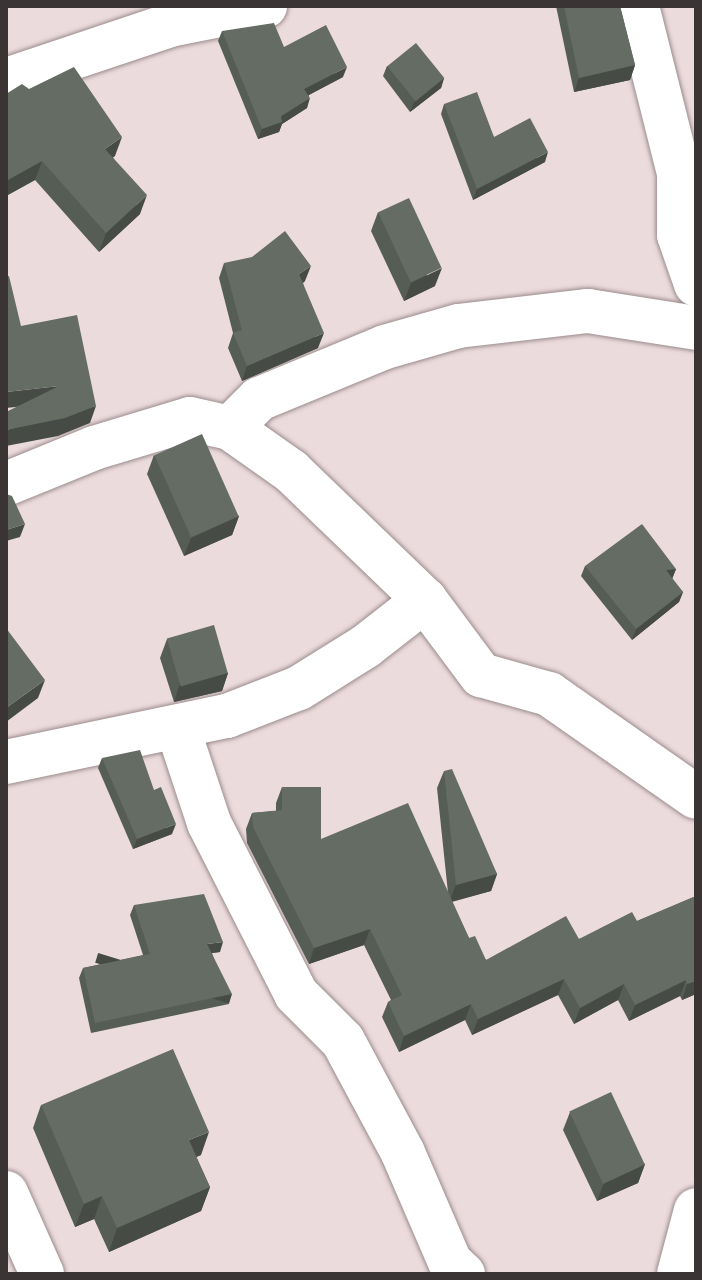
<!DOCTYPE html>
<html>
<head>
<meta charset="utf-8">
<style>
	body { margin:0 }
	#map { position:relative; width:702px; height:1280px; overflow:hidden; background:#ecdbdd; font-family:"Nunito Sans",sans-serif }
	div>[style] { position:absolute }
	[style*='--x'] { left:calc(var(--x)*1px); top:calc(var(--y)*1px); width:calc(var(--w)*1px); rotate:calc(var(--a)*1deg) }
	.roads { filter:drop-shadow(0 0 2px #9a8b8c) drop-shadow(0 0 2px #9a8b8c) }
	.minor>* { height:44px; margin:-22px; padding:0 22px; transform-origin:22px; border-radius:22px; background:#fff }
	.wall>* { inset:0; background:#565d55 }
	.shaded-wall>* { inset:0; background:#464c45; transform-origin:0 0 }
	.building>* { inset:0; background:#646c63; transform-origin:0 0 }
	span { translate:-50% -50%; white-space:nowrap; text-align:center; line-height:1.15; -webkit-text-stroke:8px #fff; paint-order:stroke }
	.frame { position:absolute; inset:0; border:8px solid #3a3434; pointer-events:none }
</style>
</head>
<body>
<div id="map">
	<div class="roads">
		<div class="minor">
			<i style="--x:637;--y:6;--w:172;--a:75.9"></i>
			<i style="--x:679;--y:173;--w:62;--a:90"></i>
			<i style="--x:679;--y:235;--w:52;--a:70.9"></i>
			<i style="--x:6;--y:80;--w:173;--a:-18.5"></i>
			<i style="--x:170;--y:25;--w:97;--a:-11.3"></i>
			<i style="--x:230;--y:428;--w:41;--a:-45"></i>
			<i style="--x:259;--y:399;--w:136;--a:-22.4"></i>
			<i style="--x:385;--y:347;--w:76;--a:-16"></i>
			<i style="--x:458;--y:326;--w:131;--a:-6.6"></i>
			<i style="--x:588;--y:311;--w:109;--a:8.9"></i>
			<i style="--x:6;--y:484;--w:95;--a:-22.2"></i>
			<i style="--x:94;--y:448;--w:100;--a:-16.8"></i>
			<i style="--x:190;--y:419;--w:41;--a:12.7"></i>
			<i style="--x:230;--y:428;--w:75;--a:35.2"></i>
			<i style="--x:291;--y:471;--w:186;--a:43.9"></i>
			<i style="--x:425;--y:600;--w:94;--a:53.3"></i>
			<i style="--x:481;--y:675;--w:71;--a:15.6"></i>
			<i style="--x:549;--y:694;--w:179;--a:35"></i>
			<i style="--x:178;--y:729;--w:99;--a:71.7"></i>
			<i style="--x:209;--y:823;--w:192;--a:63"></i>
			<i style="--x:296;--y:994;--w:66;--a:45"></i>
			<i style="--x:343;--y:1041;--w:127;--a:61.8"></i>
			<i style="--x:403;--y:1153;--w:119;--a:66.7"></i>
			<i style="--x:450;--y:1262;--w:18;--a:43"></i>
			<i style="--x:6;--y:762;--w:226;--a:-11.8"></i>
			<i style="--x:227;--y:716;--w:77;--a:-21.3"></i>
			<i style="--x:299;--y:688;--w:79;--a:-32.1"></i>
			<i style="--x:366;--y:646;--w:75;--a:-37.9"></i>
			<i style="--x:6;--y:1193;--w:89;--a:66"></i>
			<i style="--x:679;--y:1274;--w:66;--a:-75.1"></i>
		</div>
	</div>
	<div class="wall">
		<i style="clip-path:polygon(556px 6px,620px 6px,635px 65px,630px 80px,574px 92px)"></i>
		<i style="clip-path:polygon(222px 31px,343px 77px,309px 95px,307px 108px,282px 124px,279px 132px,258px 139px,218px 41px)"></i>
		<i style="clip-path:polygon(387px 66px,444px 78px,441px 88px,410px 112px,383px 76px)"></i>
		<i style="clip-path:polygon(6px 94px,115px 156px,113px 157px,140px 214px,99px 252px,35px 180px,6px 196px)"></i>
		<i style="clip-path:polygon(444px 104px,494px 137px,545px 162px,473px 200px,441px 114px)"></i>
		<i style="clip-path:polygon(378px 212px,435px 286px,404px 301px,371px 231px)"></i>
		<i style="clip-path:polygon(224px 263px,305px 281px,303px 283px,318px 348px,242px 381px,228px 348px,233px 333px,219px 278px)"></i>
		<i style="clip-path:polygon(154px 455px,239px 516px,232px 535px,184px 556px,147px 474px)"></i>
		<i style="clip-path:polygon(585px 566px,676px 569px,672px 579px,683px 592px,679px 602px,632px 640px,581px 576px)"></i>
		<i style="clip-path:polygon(167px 639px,228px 673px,222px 691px,174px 702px,160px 658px)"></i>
		<i style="clip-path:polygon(102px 758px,172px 834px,133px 849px,98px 768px)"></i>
		<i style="clip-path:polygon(444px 771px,497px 874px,491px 891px,452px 902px,469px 938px,486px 960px,579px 939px,637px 921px,696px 896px,696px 994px,682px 1000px,680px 996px,629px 1021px,618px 1000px,574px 1024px,558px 995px,472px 1035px,465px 1020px,399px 1052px,382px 1017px,388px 1002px,391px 1000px,364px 945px,309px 964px,247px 843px,246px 829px,252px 813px,276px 811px,276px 803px,282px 787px,321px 839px,448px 893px,437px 788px)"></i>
		<i style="clip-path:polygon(134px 905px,220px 952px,212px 953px,229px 1004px,91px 1033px,79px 978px,83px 968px,143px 955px,130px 915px)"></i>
		<i style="clip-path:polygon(41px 1105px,201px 1155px,196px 1157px,210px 1187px,201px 1211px,109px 1252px,94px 1219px,75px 1227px,33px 1128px)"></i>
		<i style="clip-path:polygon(570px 1112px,645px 1164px,638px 1183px,597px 1201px,563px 1130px)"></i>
	</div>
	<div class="shaded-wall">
		<i style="clip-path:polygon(635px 65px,630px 80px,574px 92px,579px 78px)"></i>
		<i style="clip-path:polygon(347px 67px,343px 77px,301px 99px,304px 89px)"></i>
		<i style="clip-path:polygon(444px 78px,441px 88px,410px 112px,414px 102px)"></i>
		<i style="clip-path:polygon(310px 98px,307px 108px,282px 124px,279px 132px,258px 139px,262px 129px)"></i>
		<i style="clip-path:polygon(122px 137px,115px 156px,98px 167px,105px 149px)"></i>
		<i style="clip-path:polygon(548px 152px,545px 162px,473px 200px,477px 189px)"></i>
		<i style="clip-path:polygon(42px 161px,35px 180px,6px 196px,6px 181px)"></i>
		<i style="clip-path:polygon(147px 195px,140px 214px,99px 252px,106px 233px)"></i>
		<i style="clip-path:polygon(311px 266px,305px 281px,294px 289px,299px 274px)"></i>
		<i style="clip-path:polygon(442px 268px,435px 286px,404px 301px,411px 283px)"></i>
		<i style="clip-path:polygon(324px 333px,318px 348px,242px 381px,247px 366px)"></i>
		<i style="clip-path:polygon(59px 386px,53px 403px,6px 408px,6px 392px)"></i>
		<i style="clip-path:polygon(96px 406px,90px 423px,58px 436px,6px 446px,6px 430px)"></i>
		<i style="clip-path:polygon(239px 516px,232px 535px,184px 556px,191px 538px)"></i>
		<i style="clip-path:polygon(25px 524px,20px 537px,6px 541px,6px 530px)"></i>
		<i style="clip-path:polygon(676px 569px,672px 579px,666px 570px)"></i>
		<i style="clip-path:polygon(683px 592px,679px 602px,632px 640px,636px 629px)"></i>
		<i style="clip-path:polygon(228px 673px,222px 691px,174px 702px,180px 683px)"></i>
		<i style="clip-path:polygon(45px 680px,38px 698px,6px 722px,6px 708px)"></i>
		<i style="clip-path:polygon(176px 824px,172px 834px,133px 849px,137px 839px)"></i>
		<i style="clip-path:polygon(497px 874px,491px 891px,449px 902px,456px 885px)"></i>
		<i style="clip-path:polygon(370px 929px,364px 945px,309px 964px,314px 948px)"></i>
		<i style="clip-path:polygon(223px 942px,220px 952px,204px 954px,207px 944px)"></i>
		<i style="clip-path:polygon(564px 979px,558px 995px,472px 1035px,478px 1019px)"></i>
		<i style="clip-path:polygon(686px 980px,680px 996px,629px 1021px,635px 1005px)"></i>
		<i style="clip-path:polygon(696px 981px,696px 994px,682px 1000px,687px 984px)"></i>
		<i style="clip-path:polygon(624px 984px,618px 1000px,574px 1024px,580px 1008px)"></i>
		<i style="left:232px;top:994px;width:10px;height:140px;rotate:107deg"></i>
		<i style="clip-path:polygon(471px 1004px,465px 1020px,399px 1052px,404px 1036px)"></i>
		<i style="clip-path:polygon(209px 1132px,201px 1155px,180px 1164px,189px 1140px)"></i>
		<i style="clip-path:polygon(645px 1164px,638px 1183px,597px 1201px,604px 1183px)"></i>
		<i style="clip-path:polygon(210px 1187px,201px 1211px,109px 1252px,117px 1228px)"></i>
		<i style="clip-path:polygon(102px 1196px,94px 1219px,75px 1227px,84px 1204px)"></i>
	</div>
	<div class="building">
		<i style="clip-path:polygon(564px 6px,620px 6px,635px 65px,579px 78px)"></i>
		<i style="clip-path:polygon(274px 23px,284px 47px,326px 25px,347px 67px,304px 89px,310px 98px,281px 116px,282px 122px,262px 129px,222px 31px)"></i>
		<i style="left:416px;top:43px;width:45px;height:37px;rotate:51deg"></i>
		<i style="clip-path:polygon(74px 67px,122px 137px,105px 149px,147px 195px,106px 233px,42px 161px,6px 181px,6px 94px,22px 84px,29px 89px)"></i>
		<i style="clip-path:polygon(477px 92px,494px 137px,530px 118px,548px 152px,477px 189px,444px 104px)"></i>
		<i style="left:409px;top:198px;width:77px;height:34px;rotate:65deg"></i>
		<i style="clip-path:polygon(285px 231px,311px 266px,299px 274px,324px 333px,247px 366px,233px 333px,242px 330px,224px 263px,252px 257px)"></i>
		<i style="clip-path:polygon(9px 276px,21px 326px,77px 315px,96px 406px,65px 418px,6px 430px,6px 412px,59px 386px,6px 392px,6px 277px)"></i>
		<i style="left:202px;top:434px;width:90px;height:52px;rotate:66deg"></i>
		<i style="clip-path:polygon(6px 494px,12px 496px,25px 524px,6px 530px)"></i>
		<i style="clip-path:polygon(642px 524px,676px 569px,666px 570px,683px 592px,636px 629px,585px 566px)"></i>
		<i style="left:214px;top:625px;width:50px;height:49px;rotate:74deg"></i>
		<i style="clip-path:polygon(6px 628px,45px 680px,6px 708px)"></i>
		<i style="clip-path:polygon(140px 750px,154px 790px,161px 787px,176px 824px,137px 839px,102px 758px)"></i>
		<i style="clip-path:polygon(452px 769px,497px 874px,456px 885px,444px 771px)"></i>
		<i style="clip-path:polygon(282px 787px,321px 787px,321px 839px,408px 803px,469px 938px,475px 936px,486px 960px,566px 916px,579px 939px,632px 912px,637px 921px,696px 896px,696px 981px,687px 984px,686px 980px,635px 1005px,624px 984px,580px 1008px,564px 979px,478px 1019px,471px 1004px,404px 1036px,388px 1002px,402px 995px,370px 929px,314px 948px,253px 827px,252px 813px,282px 810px)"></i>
		<i style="clip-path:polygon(204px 894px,223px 942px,207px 944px,232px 994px,95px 1023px,83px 968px,150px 954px,134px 905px)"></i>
		<i style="clip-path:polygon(173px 1049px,209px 1132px,189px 1140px,210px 1187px,117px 1228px,102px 1196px,84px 1204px,41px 1105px)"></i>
		<i style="left:611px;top:1092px;width:80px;height:46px;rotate:65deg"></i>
	</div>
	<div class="frame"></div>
</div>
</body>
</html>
